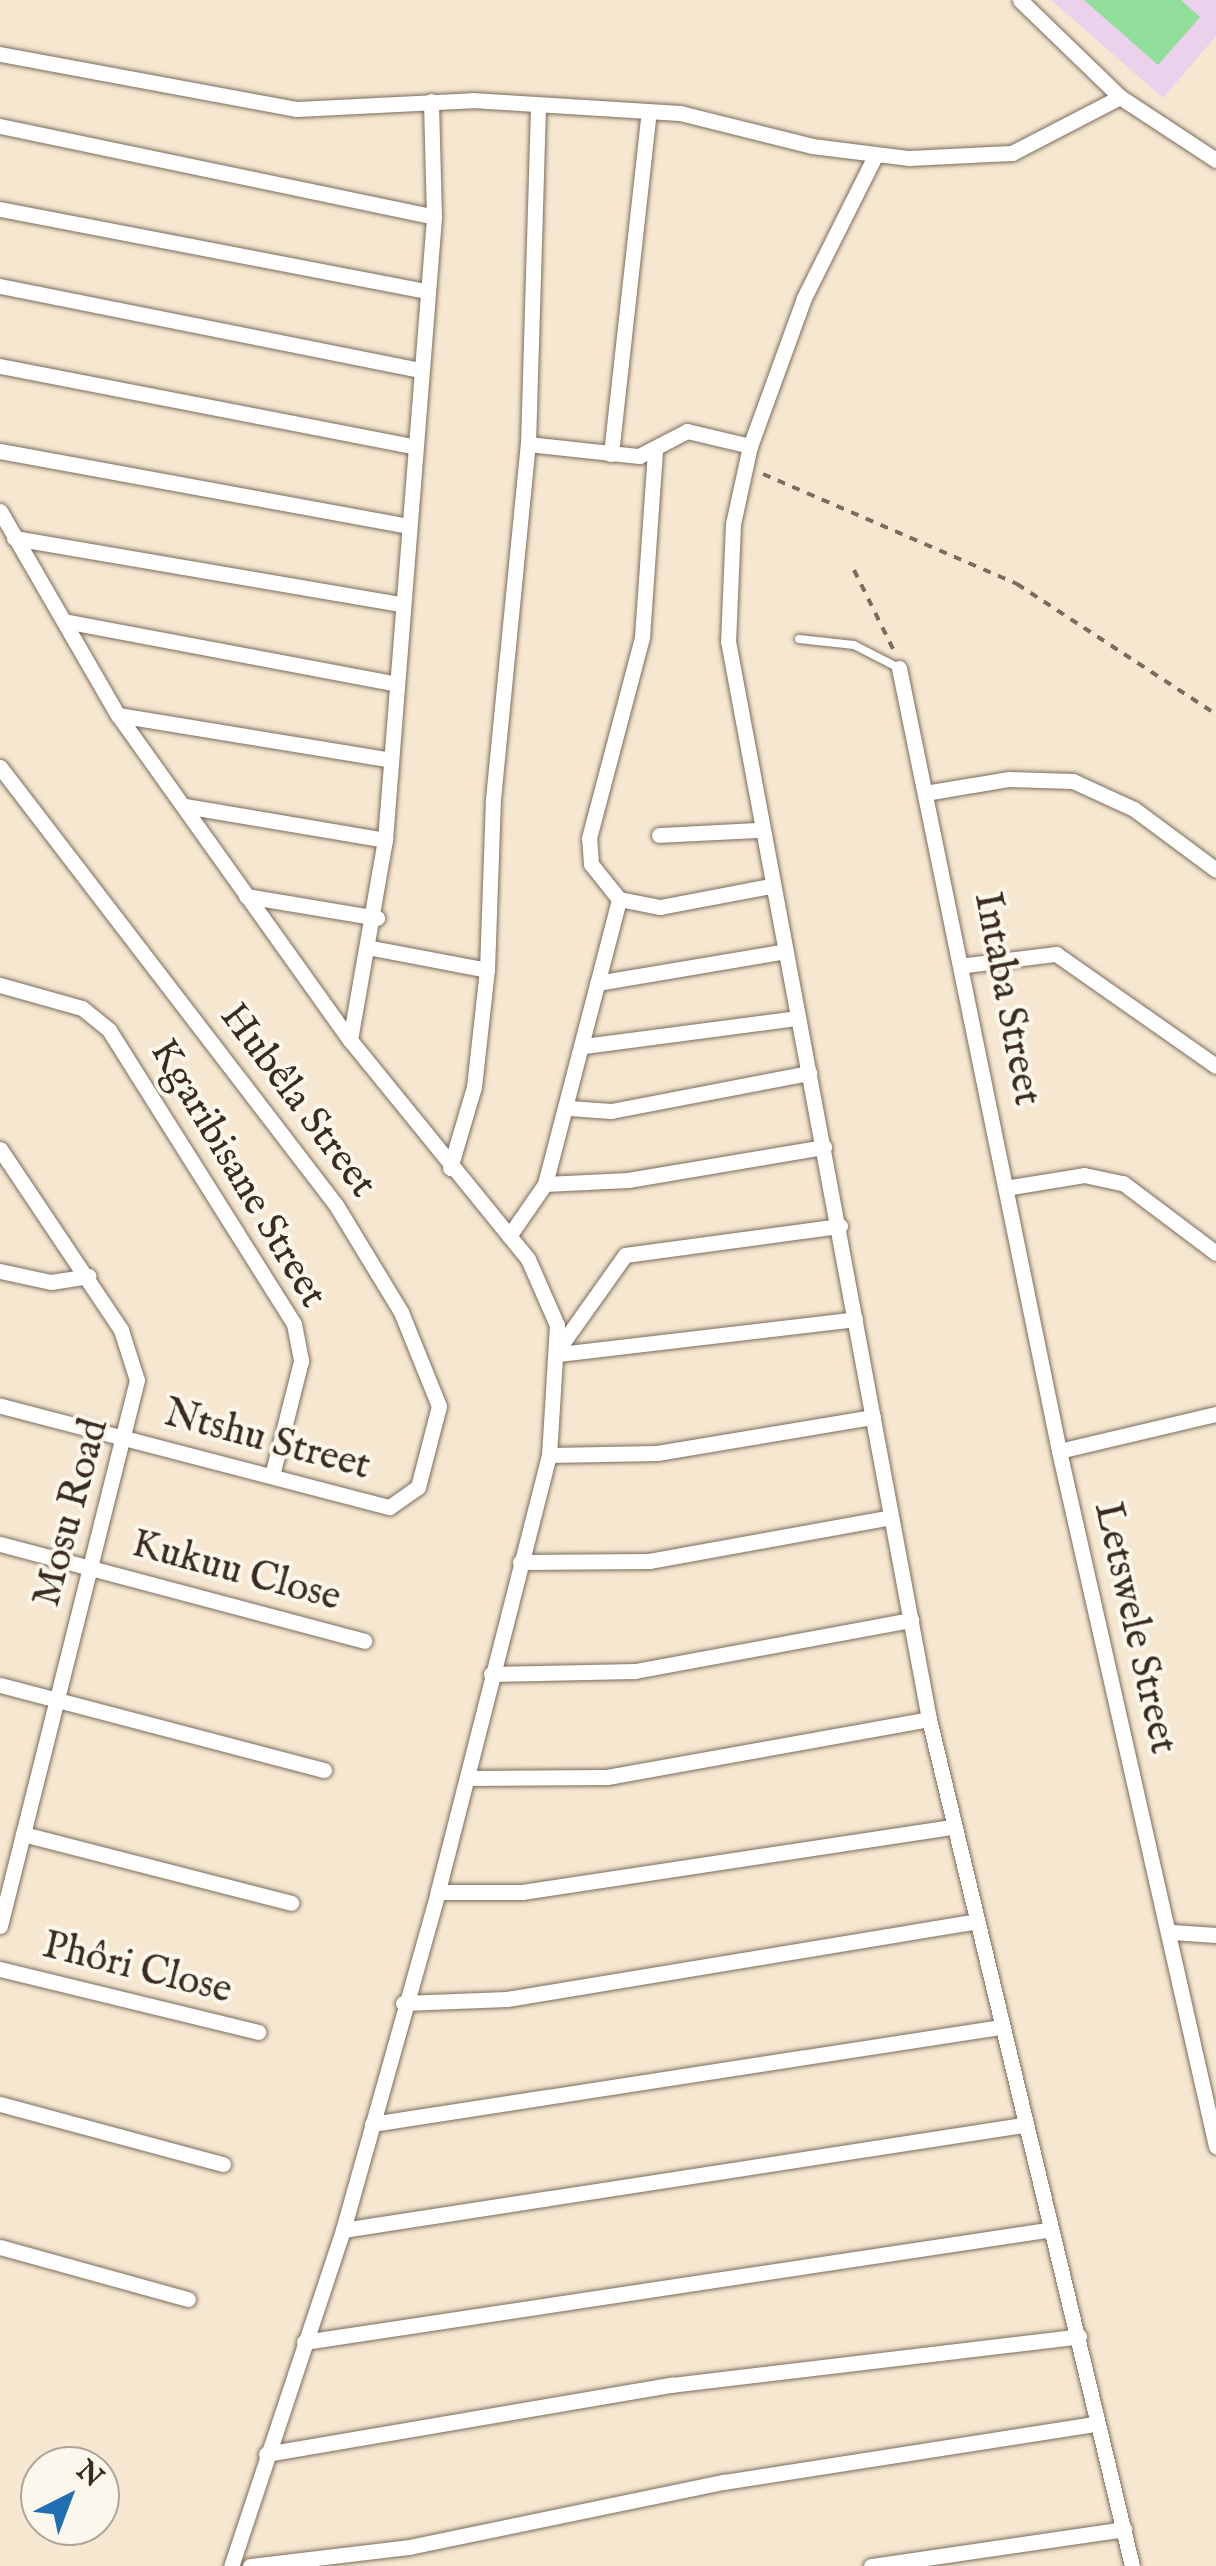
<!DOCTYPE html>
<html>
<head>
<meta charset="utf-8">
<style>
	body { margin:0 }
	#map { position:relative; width:1216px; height:2566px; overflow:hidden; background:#f5e7d0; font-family:"IM FELL English",serif }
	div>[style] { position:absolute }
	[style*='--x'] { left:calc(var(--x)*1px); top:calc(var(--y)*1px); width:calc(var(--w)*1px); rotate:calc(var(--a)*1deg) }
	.built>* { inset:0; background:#ebd1eb }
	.green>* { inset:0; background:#91de9b }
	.path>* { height:4px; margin-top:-2px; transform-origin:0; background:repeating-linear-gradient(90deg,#7c6c5c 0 8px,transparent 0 16px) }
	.roads { filter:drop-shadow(0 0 2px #7c6c5c) drop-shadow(0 0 2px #7c6c5c) }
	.lane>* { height:8px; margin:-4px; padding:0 4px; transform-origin:4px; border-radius:4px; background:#fff }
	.street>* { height:15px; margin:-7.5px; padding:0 7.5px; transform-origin:7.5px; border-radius:7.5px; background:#fff }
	span { translate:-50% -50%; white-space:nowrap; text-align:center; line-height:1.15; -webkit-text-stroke:8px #fbf7ec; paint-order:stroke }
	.street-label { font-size:40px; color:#3b2a1e }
	.north { position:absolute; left:20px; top:2446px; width:100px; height:100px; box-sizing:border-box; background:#fbf7ec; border:2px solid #aea59a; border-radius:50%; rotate:42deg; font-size:28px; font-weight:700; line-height:40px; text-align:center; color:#3b2a1e }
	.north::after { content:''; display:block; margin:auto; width:35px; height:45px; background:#1f6fb2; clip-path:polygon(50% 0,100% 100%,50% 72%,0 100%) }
</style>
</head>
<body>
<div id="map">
	<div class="built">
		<i style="clip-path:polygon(1051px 0,1216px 0,1216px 36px,1163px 98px)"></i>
	</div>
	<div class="green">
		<i style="clip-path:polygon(1084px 0,1181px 0,1200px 17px,1158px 65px)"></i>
	</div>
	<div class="path">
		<i style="--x:763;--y:474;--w:277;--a:23.4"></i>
		<i style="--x:1017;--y:584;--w:238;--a:33.2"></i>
		<i style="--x:854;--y:570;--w:88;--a:63.7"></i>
	</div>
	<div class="roads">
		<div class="lane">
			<i style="--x:799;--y:639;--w:55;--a:6.2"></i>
			<i style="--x:854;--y:645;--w:51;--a:27.1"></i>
		</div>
		<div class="street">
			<i style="--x:1020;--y:0;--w:139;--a:44.1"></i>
			<i style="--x:1120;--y:97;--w:115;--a:33.3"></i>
			<i style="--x:0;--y:54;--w:302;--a:10.5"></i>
			<i style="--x:297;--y:109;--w:175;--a:-2.9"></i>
			<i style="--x:472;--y:100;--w:208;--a:3.6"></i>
			<i style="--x:680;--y:113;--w:136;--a:14"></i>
			<i style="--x:812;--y:146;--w:98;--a:7.1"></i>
			<i style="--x:909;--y:158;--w:103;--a:-2.8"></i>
			<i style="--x:1012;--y:153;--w:122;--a:-27.4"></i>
			<i style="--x:0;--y:126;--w:443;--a:11.8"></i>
			<i style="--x:875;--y:156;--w:159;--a:116.6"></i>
			<i style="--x:804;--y:298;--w:158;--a:110"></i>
			<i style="--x:750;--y:446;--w:80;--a:102.3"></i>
			<i style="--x:733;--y:524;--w:117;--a:92.4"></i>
			<i style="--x:728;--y:641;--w:1097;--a:79.44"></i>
			<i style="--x:929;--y:1719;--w:871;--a:76.52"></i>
			<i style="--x:0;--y:209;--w:435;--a:10.9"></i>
			<i style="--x:0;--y:286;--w:425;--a:11.3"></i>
			<i style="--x:0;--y:366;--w:419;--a:11"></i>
			<i style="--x:528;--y:444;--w:112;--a:6.2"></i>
			<i style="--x:639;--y:456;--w:54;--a:-27.5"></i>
			<i style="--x:687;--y:431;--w:65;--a:13.4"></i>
			<i style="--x:0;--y:451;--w:412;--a:10.4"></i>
			<i style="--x:611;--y:454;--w:344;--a:-83.7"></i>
			<i style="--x:0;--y:511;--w:236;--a:60"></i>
			<i style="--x:118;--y:715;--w:399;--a:54.5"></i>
			<i style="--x:350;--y:1040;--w:282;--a:50.9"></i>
			<i style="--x:528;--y:1259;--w:72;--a:66.3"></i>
			<i style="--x:557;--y:1325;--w:130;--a:93.5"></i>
			<i style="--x:549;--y:1455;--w:451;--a:104.3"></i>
			<i style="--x:438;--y:1892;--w:351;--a:105.7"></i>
			<i style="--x:343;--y:2230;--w:354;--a:108.4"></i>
			<i style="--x:14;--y:538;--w:391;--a:9.7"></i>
			<i style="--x:64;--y:621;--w:335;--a:10.7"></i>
			<i style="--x:899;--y:668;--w:799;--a:78.45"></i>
			<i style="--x:1059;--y:1451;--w:713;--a:77.27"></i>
			<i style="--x:118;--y:715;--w:274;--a:9.3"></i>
			<i style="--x:0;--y:767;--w:552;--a:52.51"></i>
			<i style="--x:336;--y:1205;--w:125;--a:58.7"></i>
			<i style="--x:401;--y:1312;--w:101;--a:68"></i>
			<i style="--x:439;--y:1406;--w:84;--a:104.5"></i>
			<i style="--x:418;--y:1487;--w:35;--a:145"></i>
			<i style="--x:389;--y:1507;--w:402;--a:-165.4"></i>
			<i style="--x:931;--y:792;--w:79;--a:-9.5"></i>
			<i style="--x:1009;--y:779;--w:64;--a:1.8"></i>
			<i style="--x:1073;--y:781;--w:67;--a:24.7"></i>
			<i style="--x:1134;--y:809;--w:102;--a:36.6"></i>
			<i style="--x:185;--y:806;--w:203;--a:9.6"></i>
			<i style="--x:659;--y:835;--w:100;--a:-2.9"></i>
			<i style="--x:246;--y:896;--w:133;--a:9.5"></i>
			<i style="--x:619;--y:899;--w:42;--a:11"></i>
			<i style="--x:660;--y:907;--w:112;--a:-10.8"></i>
			<i style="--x:372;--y:948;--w:117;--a:10.8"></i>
			<i style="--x:966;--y:965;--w:91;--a:-7"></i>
			<i style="--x:1056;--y:954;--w:195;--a:35"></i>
			<i style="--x:597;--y:983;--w:187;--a:-9.6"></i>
			<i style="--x:0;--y:985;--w:85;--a:15.7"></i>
			<i style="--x:82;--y:1008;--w:35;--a:39"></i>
			<i style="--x:109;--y:1030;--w:347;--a:57.8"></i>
			<i style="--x:294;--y:1324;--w:38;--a:79"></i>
			<i style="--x:301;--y:1361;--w:114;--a:104.2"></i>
			<i style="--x:350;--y:1040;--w:203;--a:-80.1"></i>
			<i style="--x:385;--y:840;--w:625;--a:-85.5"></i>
			<i style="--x:434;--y:217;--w:116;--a:-91.5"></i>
			<i style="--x:584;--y:1046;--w:214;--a:-7.5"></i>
			<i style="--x:569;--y:1108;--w:42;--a:4.1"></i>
			<i style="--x:611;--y:1111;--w:202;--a:-10.9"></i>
			<i style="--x:0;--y:1149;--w:218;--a:56.2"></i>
			<i style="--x:121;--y:1330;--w:52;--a:72.3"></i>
			<i style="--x:137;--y:1380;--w:563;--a:104.09"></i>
			<i style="--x:450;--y:1168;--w:84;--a:-73.5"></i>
			<i style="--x:474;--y:1087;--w:118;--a:-83.7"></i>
			<i style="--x:487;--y:970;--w:171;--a:-88"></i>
			<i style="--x:493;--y:799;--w:357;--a:-84.4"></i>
			<i style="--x:528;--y:444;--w:336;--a:-88.3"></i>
			<i style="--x:545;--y:1184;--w:294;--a:-75.4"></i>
			<i style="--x:619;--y:899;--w:45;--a:-128.7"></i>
			<i style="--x:591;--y:864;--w:26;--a:-94"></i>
			<i style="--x:589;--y:838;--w:208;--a:-75.2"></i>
			<i style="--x:642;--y:637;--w:185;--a:-86"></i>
			<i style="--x:1011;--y:1187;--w:74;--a:-9.3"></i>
			<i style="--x:1084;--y:1175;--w:40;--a:12"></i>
			<i style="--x:1123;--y:1183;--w:116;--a:37"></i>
			<i style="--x:509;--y:1236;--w:63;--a:-55.3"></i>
			<i style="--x:545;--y:1184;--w:83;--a:-2.8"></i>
			<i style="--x:628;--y:1180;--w:199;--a:-9.6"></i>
			<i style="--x:0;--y:1271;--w:52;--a:12.2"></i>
			<i style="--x:51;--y:1282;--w:38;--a:-9"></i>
			<i style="--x:559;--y:1348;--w:114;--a:-54.6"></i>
			<i style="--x:625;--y:1255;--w:217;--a:-7.7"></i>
			<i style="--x:559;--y:1354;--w:298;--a:-6.7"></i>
			<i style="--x:1059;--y:1451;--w:161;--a:-13.3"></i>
			<i style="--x:549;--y:1455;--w:108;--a:-1.1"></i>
			<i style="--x:657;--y:1453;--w:219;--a:-9.5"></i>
			<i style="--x:0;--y:1544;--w:377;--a:14.9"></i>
			<i style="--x:520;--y:1562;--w:129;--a:-0.4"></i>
			<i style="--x:649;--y:1561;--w:246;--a:-10.3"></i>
			<i style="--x:491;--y:1674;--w:144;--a:-1.2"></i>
			<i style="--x:635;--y:1671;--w:281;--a:-10.5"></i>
			<i style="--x:0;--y:1685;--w:335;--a:14.7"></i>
			<i style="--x:467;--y:1778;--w:140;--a:-0.4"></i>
			<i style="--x:607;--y:1777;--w:327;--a:-10.2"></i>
			<i style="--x:23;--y:1834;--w:277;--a:14.4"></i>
			<i style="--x:438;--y:1892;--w:84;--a:0"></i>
			<i style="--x:522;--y:1892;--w:435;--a:-8.6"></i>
			<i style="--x:1172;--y:1932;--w:44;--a:3.9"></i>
			<i style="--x:0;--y:1969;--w:266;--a:13.7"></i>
			<i style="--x:403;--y:2003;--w:104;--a:-2.2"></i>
			<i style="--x:507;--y:1999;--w:473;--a:-9.4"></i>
			<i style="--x:0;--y:2104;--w:231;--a:15.1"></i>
			<i style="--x:372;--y:2124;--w:635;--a:-8.78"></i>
			<i style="--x:343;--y:2230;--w:688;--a:-8.78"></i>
			<i style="--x:0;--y:2247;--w:195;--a:15.5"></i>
			<i style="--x:304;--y:2342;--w:750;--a:-8.58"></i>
			<i style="--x:266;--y:2454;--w:411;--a:-9.7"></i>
			<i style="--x:671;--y:2385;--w:411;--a:-6.8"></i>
			<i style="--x:250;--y:2566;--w:160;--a:-6.8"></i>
			<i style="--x:409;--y:2547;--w:322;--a:-11.7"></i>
			<i style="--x:724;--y:2482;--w:374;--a:-8.9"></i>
			<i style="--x:871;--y:2566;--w:256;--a:-8.3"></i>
		</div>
	</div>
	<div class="street-label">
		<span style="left:1006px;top:999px;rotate:79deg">Intaba Street</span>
		<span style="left:297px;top:1101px;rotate:53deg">Hubêla Street</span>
		<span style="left:237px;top:1174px;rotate:59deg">Kgaribisane Street</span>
		<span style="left:267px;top:1441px;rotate:15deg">Ntshu Street</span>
		<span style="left:72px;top:1513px;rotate:-75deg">Mosu Road</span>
		<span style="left:236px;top:1572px;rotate:15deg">Kukuu Close</span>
		<span style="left:1134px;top:1628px;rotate:77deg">Letswele Street</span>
		<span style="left:137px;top:1969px;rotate:14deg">Phôri Close</span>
	</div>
	<div class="north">N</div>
</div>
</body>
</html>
